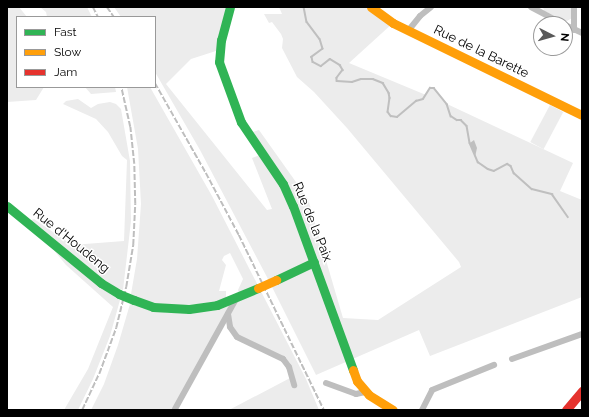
<!DOCTYPE html>
<html>
<head>
<meta charset="utf-8">
<style>
	body { margin:0 }
	#map { position:relative; width:589px; height:417px; overflow:hidden; background:#fff; font-family:Raleway,sans-serif }
	div>[style] { position:absolute }
	[style*='--x'] { left:calc(var(--x)*1px); top:calc(var(--y)*1px); width:calc(var(--w)*1px); rotate:calc(var(--a)*1deg) }
	.green>* { inset:0; background:#ececec; transform-origin:0 0 }
	.water>* { inset:0; background:#bfbfbf }
	.stream>* { height:1.5px; margin:-0.75px; padding:0 0.75px; transform-origin:0.75px; border-radius:0.75px; background:#bfbfbf }
	.street>* { height:6px; margin:-3px; padding:0 3px; transform-origin:3px; border-radius:3px; background:#bebebe }
	.fast>* { height:9px; margin:-4.5px; padding:0 4.5px; transform-origin:4.5px; border-radius:4.5px; background:#30b455 }
	.slow>* { height:9px; margin:-4.5px; padding:0 4.5px; transform-origin:4.5px; border-radius:4.5px; background:#ff9f0a }
	.jam>* { height:9px; margin:-4.5px; padding:0 4.5px; transform-origin:4.5px; border-radius:4.5px; background:#e5322d }
	.rail>* { height:1.5px; margin-top:-0.75px; transform-origin:0; background:repeating-linear-gradient(90deg,#bebebe 0 6px,transparent 0 8px) }
	.fast-bridge>* { height:9px; margin:-4.5px; padding:0 4.5px; transform-origin:4.5px; border-radius:4.5px; background:#30b455 }
	.slow-bridge>* { height:9px; margin:-4.5px; padding:0 4.5px; transform-origin:4.5px; border-radius:4.5px; background:#ff9f0a }
	span { translate:-50% -50%; white-space:nowrap; text-align:center; line-height:1.15; -webkit-text-stroke:3px #fff; paint-order:stroke }
	.street-label { font-size:13px; color:#000 }
	.frame { position:absolute; inset:0; border:8px solid #000; pointer-events:none }
	.legend { position:absolute; left:16px; top:16px; width:140px; height:72px; box-sizing:border-box; background:#fff; border:1px solid #999; margin:0; padding:5px 7px; list-style:none; font-size:12px; color:#000 }
	.legend li { display:flex; align-items:center; gap:8px; height:20px }
	.legend b { width:20px; border:1px solid #999 }
	.north { position:absolute; left:533px; top:16px; width:40px; height:40px; box-sizing:border-box; background:#fff; border:1px solid #999; border-radius:50%; rotate:96deg; font-size:11px; font-weight:700; line-height:16px; text-align:center; color:#000 }
	.north::after { content:''; display:block; margin:auto; width:14px; height:18px; background:#595959; clip-path:polygon(50% 0,100% 100%,50% 72%,0 100%) }
</style>
</head>
<body>
<div id="map">
	<div class="green">
		<i style="clip-path:polygon(7px 7px,19px 7px,27px 17px,17px 17px,17px 87px,44px 87px,36px 100px,7px 102px)"></i>
		<i style="clip-path:polygon(40px 7px,87px 7px,92px 17px,47px 17px,46px 12px)"></i>
		<i style="clip-path:polygon(114px 7px,230px 7px,219px 50px,191px 59px,166px 84px,267px 210px,272px 209px,252px 158px,263px 154px,249px 133px,259px 130px,308px 199px,343px 318px,378px 320px,461px 267px,459px 262px,347px 128px,314px 92px,297px 77px,282px 48px,283px 39px,281px 34px,272px 22px,269px 23px,264px 14px,282px 14px,279px 7px,371px 7px,393px 23px,349px 63px,426px 95px,430px 88px,434px 88px,447px 104px,573px 163px,560px 191px,582px 200px,582px 297px,430px 356px,419px 330px,316px 375px,272px 287px,280px 283px,268px 279px,200px 150px,155px 72px,155px 17px,121px 17px)"></i>
		<i style="clip-path:polygon(543px 7px,571px 7px,572px 18px,567px 21px,564px 21px,544px 11px)"></i>
		<i style="clip-path:polygon(85px 87px,115px 87px,116px 92px,91px 94px)"></i>
		<i style="clip-path:polygon(127px 87px,150px 87px,212px 196px,306px 379px,319px 410px,229px 410px,292px 377px,287px 363px,243px 341px,228px 319px,240px 296px,238px 290px,243px 279px,230px 253px,224px 256px,222px 260px,226px 265px,219px 291px,226px 291px,226px 302px,153px 307px,131px 294px,137px 259px,141px 204px,138px 149px)"></i>
		<i style="clip-path:polygon(78px 99px,91px 108px,98px 104px,110px 102px,116px 104px,121px 109px,130px 161px,131px 221px,123px 290px,102px 283px,115px 297px,120px 300px,110px 336px,93px 379px,78px 410px,64px 410px,88px 369px,113px 307px,66px 265px,39px 232px,26px 222px,34px 219px,72px 245px,124px 241px,127px 160px,122px 156px,108px 132px,96px 119px,63px 104px,66px 101px)"></i>
		<i style="left:550px;top:105px;width:15px;height:42px;rotate:28deg"></i>
		<i style="clip-path:polygon(130px 304px,168px 313px,212px 311px,229px 305px,226px 315px,173px 410px,91px 410px,104px 384px,118px 345px)"></i>
	</div>
	<div class="water">
		<i style="clip-path:polygon(474px 140px,477px 148px,475px 157px,470px 143px)"></i>
	</div>
	<div class="stream">
		<i style="--x:304;--y:7;--w:15;--a:79"></i>
		<i style="--x:307;--y:22;--w:21;--a:53"></i>
		<i style="--x:320;--y:39;--w:10;--a:73"></i>
		<i style="--x:323;--y:49;--w:14;--a:144"></i>
		<i style="--x:312;--y:57;--w:5;--a:79"></i>
		<i style="--x:313;--y:62;--w:9;--a:27"></i>
		<i style="--x:321;--y:66;--w:11;--a:-38"></i>
		<i style="--x:330;--y:59;--w:12;--a:31"></i>
		<i style="--x:340;--y:65;--w:6;--a:59"></i>
		<i style="--x:343;--y:70;--w:10;--a:127"></i>
		<i style="--x:337;--y:78;--w:3;--a:90"></i>
		<i style="--x:337;--y:81;--w:15;--a:4"></i>
		<i style="--x:352;--y:82;--w:9;--a:-18"></i>
		<i style="--x:361;--y:79;--w:12;--a:0"></i>
		<i style="--x:373;--y:79;--w:11;--a:22"></i>
		<i style="--x:383;--y:83;--w:12;--a:59"></i>
		<i style="--x:389;--y:93;--w:5;--a:79"></i>
		<i style="--x:390;--y:98;--w:14;--a:98"></i>
		<i style="--x:388;--y:112;--w:5;--a:53"></i>
		<i style="--x:391;--y:116;--w:6;--a:9"></i>
		<i style="--x:397;--y:117;--w:25;--a:-40"></i>
		<i style="--x:416;--y:101;--w:7;--a:-16"></i>
		<i style="--x:423;--y:99;--w:13;--a:-58"></i>
		<i style="--x:430;--y:88;--w:4;--a:0"></i>
		<i style="--x:434;--y:88;--w:21;--a:51"></i>
		<i style="--x:447;--y:104;--w:13;--a:72"></i>
		<i style="--x:451;--y:116;--w:7;--a:34"></i>
		<i style="--x:457;--y:120;--w:4;--a:0"></i>
		<i style="--x:461;--y:120;--w:8;--a:45"></i>
		<i style="--x:467;--y:126;--w:17;--a:80"></i>
		<i style="--x:470;--y:143;--w:21;--a:67"></i>
		<i style="--x:478;--y:162;--w:12;--a:35"></i>
		<i style="--x:488;--y:169;--w:6;--a:18"></i>
		<i style="--x:494;--y:171;--w:15;--a:-28"></i>
		<i style="--x:507;--y:164;--w:4;--a:27"></i>
		<i style="--x:511;--y:166;--w:8;--a:67"></i>
		<i style="--x:514;--y:173;--w:24;--a:42"></i>
		<i style="--x:532;--y:189;--w:21;--a:14"></i>
		<i style="--x:552;--y:194;--w:28;--a:55"></i>
	</div>
	<div class="street">
		<i style="--x:531;--y:7;--w:36;--a:28"></i>
		<i style="--x:574;--y:7;--w:23;--a:90"></i>
		<i style="--x:565;--y:25;--w:19;--a:25"></i>
		<i style="--x:408;--y:31;--w:19;--a:-51"></i>
		<i style="--x:420;--y:16;--w:14;--a:-39"></i>
		<i style="--x:228;--y:314;--w:13;--a:81"></i>
		<i style="--x:230;--y:327;--w:12;--a:55"></i>
		<i style="--x:237;--y:337;--w:51;--a:25.6"></i>
		<i style="--x:283;--y:359;--w:10;--a:53"></i>
		<i style="--x:289;--y:367;--w:19;--a:74"></i>
		<i style="--x:512;--y:359;--w:74;--a:-19.7"></i>
		<i style="--x:326;--y:383;--w:32;--a:20"></i>
		<i style="--x:356;--y:394;--w:9;--a:-13"></i>
		<i style="--x:175;--y:409;--w:128;--a:-61"></i>
		<i style="--x:422;--y:410;--w:22;--a:-63"></i>
		<i style="--x:432;--y:390;--w:67;--a:-22"></i>
	</div>
	<div class="fast">
		<i style="--x:230;--y:7;--w:34;--a:105"></i>
		<i style="--x:221;--y:40;--w:22;--a:95"></i>
		<i style="--x:219;--y:62;--w:64;--a:69.9"></i>
		<i style="--x:241;--y:122;--w:75;--a:55.9"></i>
		<i style="--x:283;--y:184;--w:24;--a:66"></i>
		<i style="--x:293;--y:206;--w:175;--a:69.9"></i>
		<i style="--x:7;--y:206;--w:122;--a:39.3"></i>
		<i style="--x:101;--y:283;--w:21;--a:31"></i>
		<i style="--x:276;--y:280;--w:42;--a:-25.3"></i>
		<i style="--x:134;--y:300;--w:20;--a:20"></i>
		<i style="--x:153;--y:307;--w:36;--a:3"></i>
		<i style="--x:189;--y:309;--w:28;--a:-8"></i>
		<i style="--x:217;--y:305;--w:44;--a:-22.5"></i>
	</div>
	<div class="slow">
		<i style="--x:371;--y:7;--w:27;--a:36"></i>
		<i style="--x:393;--y:23;--w:210;--a:26"></i>
		<i style="--x:353;--y:370;--w:12;--a:70"></i>
		<i style="--x:357;--y:381;--w:18;--a:49"></i>
		<i style="--x:369;--y:395;--w:28;--a:32"></i>
	</div>
	<div class="jam">
		<i style="--x:566;--y:410;--w:25;--a:-50"></i>
	</div>
	<div class="rail">
		<i style="--x:93;--y:7;--w:11;--a:63"></i>
		<i style="--x:107;--y:7;--w:12;--a:55"></i>
		<i style="--x:155;--y:83;--w:103;--a:60.5"></i>
		<i style="--x:206;--y:173;--w:70;--a:62"></i>
		<i style="--x:239;--y:235;--w:195;--a:64.1"></i>
		<i style="--x:82;--y:410;--w:40;--a:-65"></i>
		<i style="--x:99;--y:374;--w:49;--a:-69.7"></i>
		<i style="--x:116;--y:328;--w:42;--a:-76.3"></i>
		<i style="--x:126;--y:287;--w:43;--a:-80.5"></i>
		<i style="--x:133;--y:245;--w:41;--a:-87.2"></i>
		<i style="--x:135;--y:204;--w:40;--a:-91.4"></i>
		<i style="--x:134;--y:164;--w:37;--a:-96"></i>
		<i style="--x:130;--y:127;--w:41;--a:-102.7"></i>
	</div>
	<div class="fast-bridge">
		<i style="--x:119;--y:294;--w:16;--a:22"></i>
	</div>
	<div class="slow-bridge">
		<i style="--x:258;--y:288;--w:20;--a:-24"></i>
	</div>
	<div class="street-label">
		<span style="left:481px;top:52px;rotate:26deg">Rue de la Barette</span>
		<span style="left:312px;top:222px;rotate:68deg">Rue de la Paix</span>
		<span style="left:71px;top:241px;rotate:39deg">Rue d'Houdeng</span>
	</div>
	<div class="frame"></div>
	<ul class="legend">
	<li><b style="height:5px;background:#30b455"></b>Fast</li>
	<li><b style="height:5px;background:#ff9f0a"></b>Slow</li>
	<li><b style="height:5px;background:#e5322d"></b>Jam</li>
	</ul>
	<div class="north">N</div>
</div>
</body>
</html>
